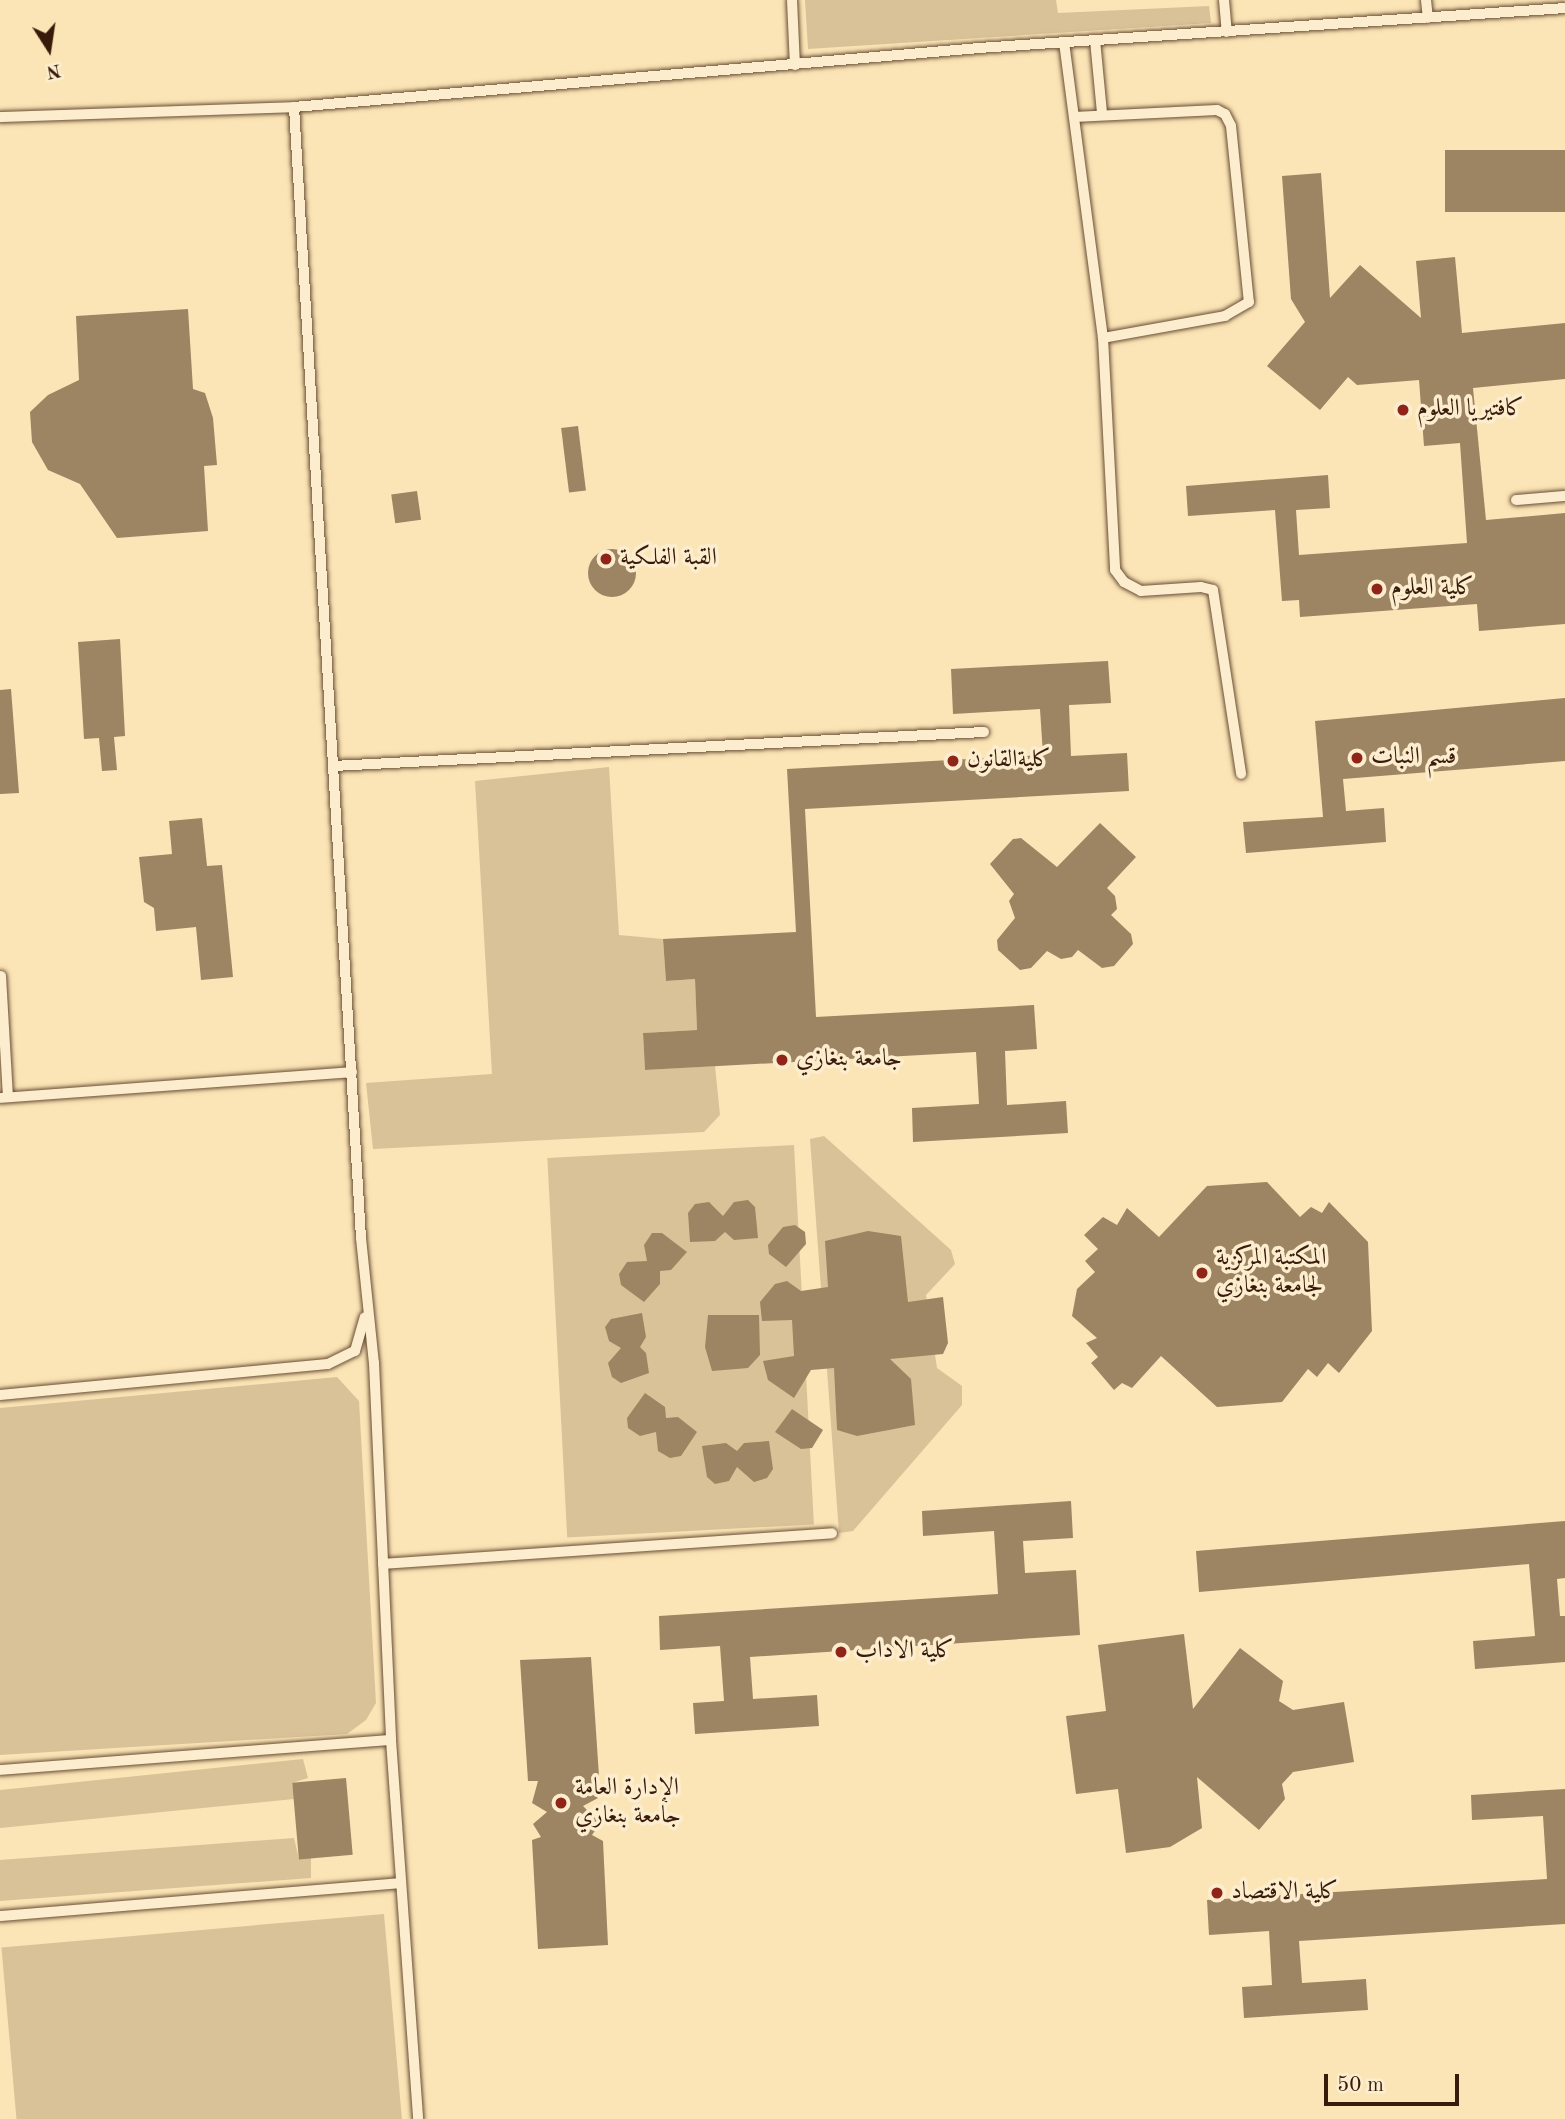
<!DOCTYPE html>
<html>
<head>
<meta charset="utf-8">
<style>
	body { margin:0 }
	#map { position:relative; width:1565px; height:2119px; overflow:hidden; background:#fbe4b5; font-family:"Old Standard TT",Amiri,serif }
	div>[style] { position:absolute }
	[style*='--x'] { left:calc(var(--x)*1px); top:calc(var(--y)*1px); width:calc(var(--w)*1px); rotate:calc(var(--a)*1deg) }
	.green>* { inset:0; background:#dac298; transform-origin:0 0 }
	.building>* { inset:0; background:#9d8463; transform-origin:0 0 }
	.round { border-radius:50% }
	.roads { filter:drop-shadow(0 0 2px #694d35) drop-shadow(0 0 2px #694d35) }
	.lane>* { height:10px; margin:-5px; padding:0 5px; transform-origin:5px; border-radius:5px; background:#fcedcf }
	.dots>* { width:19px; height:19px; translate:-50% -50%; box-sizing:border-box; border:4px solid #fcedcf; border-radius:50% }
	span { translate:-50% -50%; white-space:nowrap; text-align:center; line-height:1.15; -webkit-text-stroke:7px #fcedcf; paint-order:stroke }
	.poi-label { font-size:24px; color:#381b0a }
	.left { translate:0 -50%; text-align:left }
	.north { position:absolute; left:14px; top:14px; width:70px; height:70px; -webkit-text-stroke:5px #fcedcf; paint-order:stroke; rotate:168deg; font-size:19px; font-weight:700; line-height:28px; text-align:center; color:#381b0a }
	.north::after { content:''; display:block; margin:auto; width:24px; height:32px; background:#381b0a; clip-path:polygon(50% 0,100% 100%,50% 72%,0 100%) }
	.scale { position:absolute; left:1324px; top:2074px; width:135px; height:32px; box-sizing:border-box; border:4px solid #381b0a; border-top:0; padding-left:9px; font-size:21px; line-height:24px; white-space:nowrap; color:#381b0a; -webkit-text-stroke:5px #fcedcf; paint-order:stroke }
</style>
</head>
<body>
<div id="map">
	<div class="green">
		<i style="clip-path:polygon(805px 0,1056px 0,1058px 13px,1209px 6px,1211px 23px,808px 49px)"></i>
		<i style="clip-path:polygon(609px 767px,619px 935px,663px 939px,666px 981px,695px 979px,697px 1030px,643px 1033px,645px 1070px,715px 1066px,720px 1115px,704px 1132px,373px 1149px,366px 1083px,492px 1074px,475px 781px)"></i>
		<i style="clip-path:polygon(824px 1136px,951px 1250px,955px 1264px,926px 1295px,937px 1368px,962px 1386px,962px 1405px,853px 1531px,839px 1533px,810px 1139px)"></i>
		<i style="left:794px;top:1145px;width:380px;height:247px;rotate:87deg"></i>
		<i style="clip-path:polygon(337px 1377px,359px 1401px,376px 1703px,366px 1720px,347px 1734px,0 1755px,0 1408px)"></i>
		<i style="clip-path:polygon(303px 1759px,308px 1778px,292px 1783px,294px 1799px,0 1828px,0 1790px)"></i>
		<i style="clip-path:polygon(294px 1838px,299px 1859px,311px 1857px,311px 1878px,0 1901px,0 1860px)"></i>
		<i style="left:384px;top:1914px;width:206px;height:384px;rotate:85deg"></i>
	</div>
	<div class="building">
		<i style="left:1565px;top:150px;width:62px;height:120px;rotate:90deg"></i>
		<i style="clip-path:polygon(1321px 173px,1330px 298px,1360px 265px,1421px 318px,1416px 261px,1455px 257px,1462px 333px,1565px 323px,1565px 379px,1473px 388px,1486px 520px,1565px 513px,1565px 624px,1479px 631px,1477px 604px,1300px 617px,1299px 600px,1282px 601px,1275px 510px,1188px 516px,1186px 486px,1328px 475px,1330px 508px,1296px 510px,1299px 555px,1467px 543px,1460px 443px,1424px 446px,1419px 380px,1357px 385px,1348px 377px,1320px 410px,1267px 366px,1305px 322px,1291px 299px,1282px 176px)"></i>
		<i style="clip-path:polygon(188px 309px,193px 389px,205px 393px,213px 418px,217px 465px,204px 466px,208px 531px,117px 538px,80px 484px,48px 470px,32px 442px,30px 412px,48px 395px,79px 380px,76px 316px)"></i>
		<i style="left:578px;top:426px;width:65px;height:17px;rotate:83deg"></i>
		<i style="left:417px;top:491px;width:29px;height:26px;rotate:82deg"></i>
		<i class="round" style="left:588px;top:549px;width:48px;height:48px"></i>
		<i style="clip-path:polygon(120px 639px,125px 736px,114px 737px,117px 770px,102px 771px,99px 738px,84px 739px,78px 642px)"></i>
		<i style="clip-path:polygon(1108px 661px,1111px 703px,1069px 705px,1071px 756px,1127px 753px,1129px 791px,805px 809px,816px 1017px,1034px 1005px,1037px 1049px,1005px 1051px,1007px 1105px,1066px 1101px,1068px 1133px,913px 1142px,912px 1108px,979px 1104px,976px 1052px,645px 1070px,643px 1033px,697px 1030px,695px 979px,666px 981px,663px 939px,796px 932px,787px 769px,1043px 755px,1040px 709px,953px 714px,951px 669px)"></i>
		<i style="clip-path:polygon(11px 689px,19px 793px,0 794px,0 690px)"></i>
		<i style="clip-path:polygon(1565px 698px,1565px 761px,1343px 779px,1346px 811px,1384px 808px,1386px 842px,1246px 853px,1243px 822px,1323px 817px,1315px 721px)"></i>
		<i style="clip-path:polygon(202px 818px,207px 866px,222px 865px,233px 977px,201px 980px,196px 927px,156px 931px,154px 908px,144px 902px,139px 857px,172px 854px,169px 821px)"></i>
		<i style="clip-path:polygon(1100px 823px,1136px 857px,1107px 888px,1115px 896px,1117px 909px,1111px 915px,1131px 934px,1133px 944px,1114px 966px,1102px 968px,1078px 950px,1072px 957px,1061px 959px,1047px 951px,1031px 968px,1020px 970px,998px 950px,997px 940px,1015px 918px,1009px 901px,1014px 894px,990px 864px,1013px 839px,1021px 838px,1057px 867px)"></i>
		<i style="clip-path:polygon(1267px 1182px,1300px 1217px,1311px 1207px,1322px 1213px,1329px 1202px,1368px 1242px,1372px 1331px,1339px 1373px,1328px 1363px,1317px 1377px,1308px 1369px,1282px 1402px,1217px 1407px,1161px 1356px,1132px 1388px,1122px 1383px,1114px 1390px,1091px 1363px,1098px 1357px,1086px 1343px,1097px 1338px,1072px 1316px,1077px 1289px,1095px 1272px,1085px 1261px,1098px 1249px,1084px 1235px,1103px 1217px,1117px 1225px,1127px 1208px,1159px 1237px,1207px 1186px)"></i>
		<i style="clip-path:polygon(748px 1200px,755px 1207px,758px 1238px,734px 1240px,725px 1232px,715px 1241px,690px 1242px,688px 1213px,695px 1204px,709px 1202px,723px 1216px,734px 1202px)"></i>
		<i style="clip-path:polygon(795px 1225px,805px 1232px,806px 1244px,786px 1267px,769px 1254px,768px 1245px,783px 1227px)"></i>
		<i style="clip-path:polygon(868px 1231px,901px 1236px,908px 1302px,943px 1297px,948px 1343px,943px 1354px,890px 1359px,911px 1379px,915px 1425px,857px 1436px,837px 1430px,834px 1368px,811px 1370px,794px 1398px,768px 1380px,763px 1361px,794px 1356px,792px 1320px,762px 1321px,760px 1302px,775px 1284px,787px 1281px,801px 1291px,828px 1287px,825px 1241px)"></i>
		<i style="clip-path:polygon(652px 1233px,662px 1233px,687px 1252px,671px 1270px,660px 1271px,660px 1284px,644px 1302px,621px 1285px,619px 1274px,627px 1262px,647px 1261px,644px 1245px)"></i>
		<i style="clip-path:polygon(642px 1313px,646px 1337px,640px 1347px,646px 1353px,649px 1373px,621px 1383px,612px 1377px,608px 1363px,621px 1348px,609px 1341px,605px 1327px,611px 1319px)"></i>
		<i style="clip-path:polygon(708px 1315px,759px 1315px,760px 1355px,748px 1368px,712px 1371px,705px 1347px)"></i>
		<i style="clip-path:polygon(645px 1393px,665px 1407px,666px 1418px,678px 1417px,697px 1432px,681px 1456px,670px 1458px,658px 1451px,656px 1432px,640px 1436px,628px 1428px,627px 1418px)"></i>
		<i style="clip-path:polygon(792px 1409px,823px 1430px,812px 1448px,801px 1449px,775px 1432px)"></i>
		<i style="clip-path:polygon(769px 1441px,773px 1469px,767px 1478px,754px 1482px,737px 1467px,729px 1481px,715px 1484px,707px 1477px,702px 1446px,726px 1443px,737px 1451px,744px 1443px)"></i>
		<i style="clip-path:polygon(1071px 1501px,1073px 1538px,1023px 1541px,1025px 1573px,1076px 1570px,1080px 1635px,750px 1657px,753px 1699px,817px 1695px,819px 1726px,695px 1734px,693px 1703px,724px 1701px,720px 1646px,660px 1650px,659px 1616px,998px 1594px,994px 1531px,923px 1536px,922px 1511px)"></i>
		<i style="clip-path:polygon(1565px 1521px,1565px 1578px,1557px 1579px,1560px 1616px,1565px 1616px,1565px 1662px,1475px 1669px,1473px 1641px,1535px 1636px,1529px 1564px,1199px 1592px,1196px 1551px)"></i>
		<i style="clip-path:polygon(1184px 1634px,1193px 1709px,1240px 1648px,1283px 1681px,1279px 1701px,1293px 1710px,1344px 1702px,1354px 1762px,1293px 1772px,1282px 1784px,1285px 1799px,1259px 1830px,1197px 1777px,1202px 1828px,1170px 1847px,1126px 1853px,1118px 1789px,1076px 1794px,1066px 1716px,1106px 1711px,1098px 1645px)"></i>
		<i style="clip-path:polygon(591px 1657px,599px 1776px,592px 1783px,598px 1798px,583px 1806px,600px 1823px,592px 1835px,603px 1841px,608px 1945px,538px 1949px,532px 1840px,541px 1837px,533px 1824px,547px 1812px,532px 1803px,538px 1781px,528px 1781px,520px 1660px)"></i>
		<i style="left:346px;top:1778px;width:77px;height:54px;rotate:85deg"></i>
		<i style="clip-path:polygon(1565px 1789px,1565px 1924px,1299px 1941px,1302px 1983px,1366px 1979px,1368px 2010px,1244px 2018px,1242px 1987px,1272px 1985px,1269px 1931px,1209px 1935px,1207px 1900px,1547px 1879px,1543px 1816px,1472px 1820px,1471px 1795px)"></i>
	</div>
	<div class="roads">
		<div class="lane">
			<i style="--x:792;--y:0;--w:65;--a:87.4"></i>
			<i style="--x:1224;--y:0;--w:32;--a:85"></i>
			<i style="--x:1426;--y:0;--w:18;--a:84"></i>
			<i style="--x:1095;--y:40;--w:73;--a:84.5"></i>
			<i style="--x:1064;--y:42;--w:299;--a:82.5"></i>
			<i style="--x:1103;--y:338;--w:232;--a:87"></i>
			<i style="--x:1115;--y:570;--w:15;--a:53"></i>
			<i style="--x:1124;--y:582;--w:19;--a:28"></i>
			<i style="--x:1141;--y:591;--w:60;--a:-3.8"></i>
			<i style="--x:1201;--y:587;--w:12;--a:14"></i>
			<i style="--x:1213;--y:590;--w:186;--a:81.3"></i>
			<i style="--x:294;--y:107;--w:1133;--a:86.61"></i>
			<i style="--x:361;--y:1238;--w:126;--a:84.1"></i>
			<i style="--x:374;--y:1363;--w:377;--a:87.4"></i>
			<i style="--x:391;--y:1740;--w:380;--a:85.9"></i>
			<i style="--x:0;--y:117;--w:294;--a:-1.9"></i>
			<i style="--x:294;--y:107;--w:688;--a:-4.92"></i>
			<i style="--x:979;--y:48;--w:587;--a:-3.9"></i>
			<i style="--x:1074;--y:117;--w:143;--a:-2.8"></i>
			<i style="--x:1217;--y:110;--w:9;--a:27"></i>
			<i style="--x:1225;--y:114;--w:13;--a:63"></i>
			<i style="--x:1231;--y:126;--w:177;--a:84.2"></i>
			<i style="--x:1249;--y:302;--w:28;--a:150"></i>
			<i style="--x:1225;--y:316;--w:124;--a:169.8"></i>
			<i style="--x:1516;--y:500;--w:49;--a:-4.7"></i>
			<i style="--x:333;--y:766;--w:652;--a:-2.99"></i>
			<i style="--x:1;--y:976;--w:121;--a:86.7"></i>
			<i style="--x:0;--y:1098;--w:353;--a:-4.2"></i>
			<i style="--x:0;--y:1395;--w:329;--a:-5.4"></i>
			<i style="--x:328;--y:1364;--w:30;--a:-26"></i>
			<i style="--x:355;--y:1351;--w:35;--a:-74"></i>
			<i style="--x:383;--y:1564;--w:450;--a:-3.9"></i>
			<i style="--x:0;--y:1770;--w:392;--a:-4.4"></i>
			<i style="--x:0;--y:1916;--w:401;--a:-4.7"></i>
		</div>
	</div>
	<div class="dots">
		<i style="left:1403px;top:410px;background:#8f2418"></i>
		<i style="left:606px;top:559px;background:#8f2418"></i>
		<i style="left:1377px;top:589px;background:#8f2418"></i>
		<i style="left:1357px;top:758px;background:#8f2418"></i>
		<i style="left:953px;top:761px;background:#8f2418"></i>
		<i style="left:782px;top:1060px;background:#8f2418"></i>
		<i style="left:1202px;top:1273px;background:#8f2418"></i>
		<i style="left:841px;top:1652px;background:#8f2418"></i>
		<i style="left:561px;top:1803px;background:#8f2418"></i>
		<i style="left:1217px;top:1893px;background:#8f2418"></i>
	</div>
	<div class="poi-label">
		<span class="left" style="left:1417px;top:410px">كافتيريا العلوم</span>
		<span class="left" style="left:620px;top:559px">القبة الفلكية</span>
		<span class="left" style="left:1391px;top:589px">كلية العلوم</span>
		<span class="left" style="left:1371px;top:758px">قسم النبات</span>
		<span class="left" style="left:967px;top:761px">كليةالقانون</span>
		<span class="left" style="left:796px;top:1060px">جامعة بنغازي</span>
		<span class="left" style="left:1216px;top:1273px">المكتبة المركزية<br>لجامعة بنغازي</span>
		<span class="left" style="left:855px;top:1652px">كلية الاداب</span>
		<span class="left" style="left:575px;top:1803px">الإدارة العامة<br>جامعة بنغازي</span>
		<span class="left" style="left:1231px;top:1893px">كلية الاقتصاد</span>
	</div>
	<div class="north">N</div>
	<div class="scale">50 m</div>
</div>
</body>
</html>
